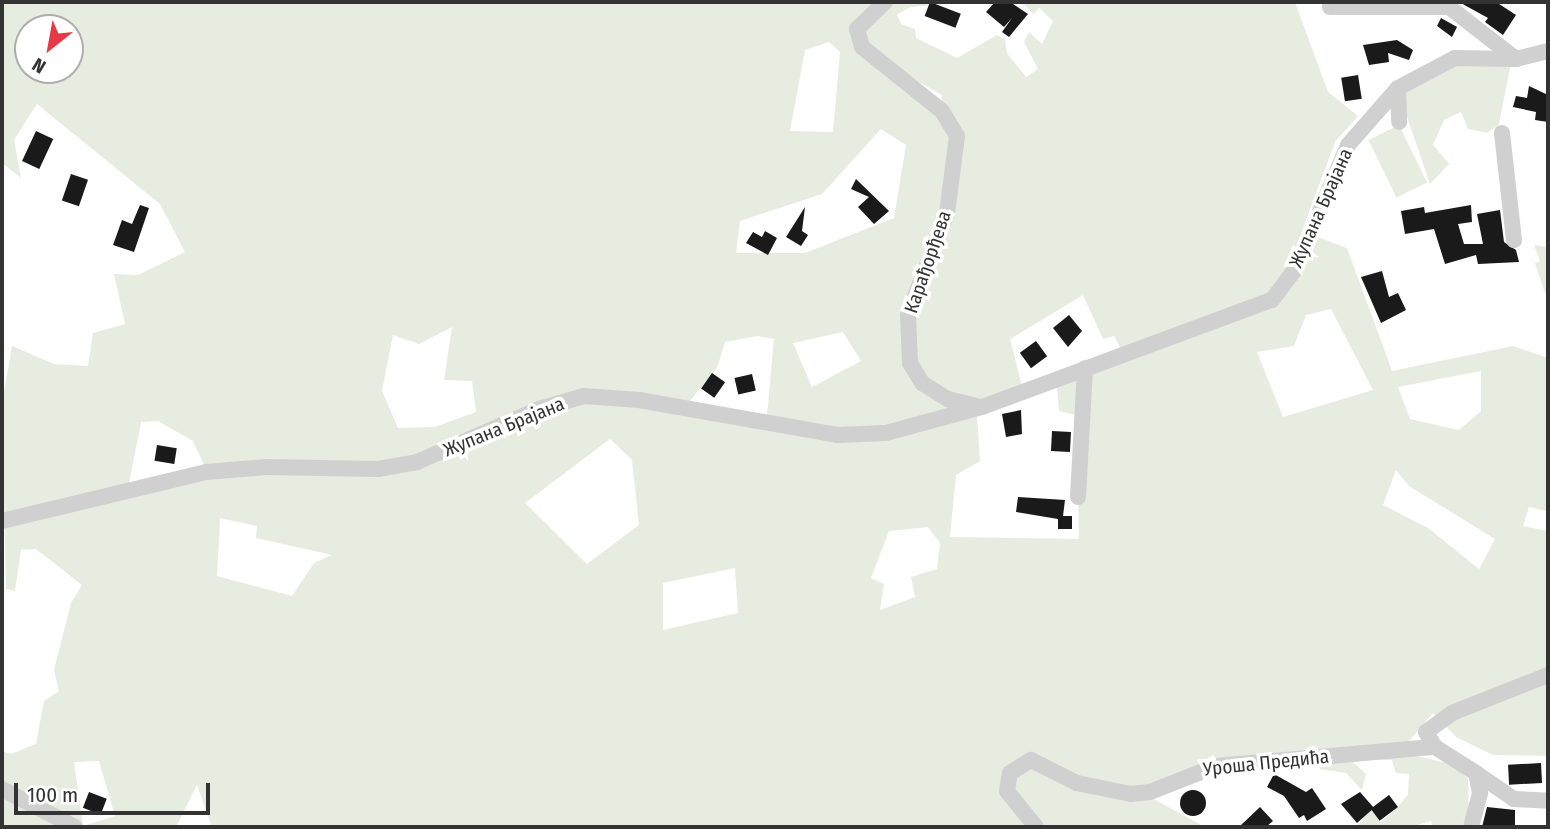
<!DOCTYPE html>
<html>
<head>
<meta charset="utf-8">
<style>
	body { margin:0 }
	#map { position:relative; width:1550px; height:829px; overflow:hidden; background:#fff; font-family:"Fira Sans Condensed",sans-serif }
	div>[style] { position:absolute }
	[style*='--x'] { left:calc(var(--x)*1px); top:calc(var(--y)*1px); width:calc(var(--w)*1px); rotate:calc(var(--a)*1deg) }
	.green>* { inset:0; background:#e6ecdf; transform-origin:0 0 }
	.building>* { inset:0; background:#1a1a1a; transform-origin:0 0 }
	.round { border-radius:50% }
	.minor>* { height:16px; margin:-8px; padding:0 8px; transform-origin:8px; border-radius:8px; background:#d0d0d0 }
	span { translate:-50% -50%; white-space:nowrap; text-align:center; line-height:1.15; -webkit-text-stroke:7px #fff; paint-order:stroke }
	.street-label { font-size:19px; color:#333 }
	.frame { position:absolute; inset:0; border:4px solid #333; pointer-events:none }
	.north { position:absolute; left:14px; top:14px; width:70px; height:70px; box-sizing:border-box; background:#fff; border:2px solid #adadad; border-radius:50%; rotate:211deg; font-size:19px; font-weight:700; line-height:28px; text-align:center; color:#333 }
	.north::after { content:''; display:block; margin:auto; width:24px; height:32px; background:#e63946; clip-path:polygon(50% 0,100% 100%,50% 72%,0 100%) }
	.scale { position:absolute; left:14px; top:783px; width:196px; height:32px; box-sizing:border-box; border:4px solid #333; border-top:0; padding-left:9px; font-size:21px; line-height:24px; white-space:nowrap; color:#333; -webkit-text-stroke:5px #fff; paint-order:stroke }
</style>
</head>
<body>
<div id="map">
	<div class="green">
		<i style="clip-path:polygon(evenodd,2px 2px,967px 2px,911px 7px,897px 14px,901px 24px,915px 29px,916px 38px,957px 58px,997px 35px,1005px 39px,1007px 53px,1026px 77px,1038px 69px,1024px 42px,1029px 32px,1042px 44px,1053px 21px,1039px 8px,1034px 14px,1021px 2px,1295px 2px,1328px 92px,1358px 116px,1335px 142px,1302px 231px,1347px 248px,1392px 371px,1513px 346px,1548px 358px,1548px 525px,1547px 511px,1529px 507px,1523px 526px,1548px 531px,1548px 756px,1493px 755px,1456px 737px,1433px 713px,1406px 745px,1408px 754px,1455px 765px,1468px 779px,1469px 820px,1460px 827px,1433px 827px,1431px 821px,1410px 827px,1356px 827px,1371px 810px,1381px 822px,1398px 807px,1408px 794px,1409px 774px,1396px 773px,1392px 760px,1368px 759px,1358px 750px,1353px 762px,1366px 774px,1362px 790px,1346px 773px,1320px 769px,1317px 752px,1219px 763px,1213px 755px,1150px 797px,1205px 827px,212px 827px,197px 785px,176px 827px,2px 827px,2px 751px,11px 754px,36px 744px,44px 701px,59px 691px,54px 670px,71px 603px,82px 585px,36px 549px,21px 550px,15px 591px,6px 589px,2px 404px,12px 346px,54px 364px,88px 366px,93px 333px,125px 324px,114px 274px,138px 275px,185px 252px,160px 204px,37px 104px,14px 140px,21px 178px,2px 163px,2px 2px,28px 28px,70px 28px,70px 70px,28px 70px,28px 28px,2px 2px,829px 42px,840px 52px,833px 132px,790px 131px,805px 50px,829px 42px,2px 2px,903px 73px,942px 95px,939px 116px,903px 73px,2px 2px,881px 129px,906px 145px,894px 218px,805px 253px,736px 253px,740px 221px,822px 194px,881px 129px,2px 2px,1083px 295px,1103px 339px,1114px 336px,1120px 347px,1057px 387px,1059px 411px,1076px 415px,1079px 539px,950px 537px,956px 475px,980px 461px,977px 416px,1022px 386px,1010px 339px,1083px 295px,2px 2px,1331px 309px,1373px 390px,1283px 417px,1257px 352px,1294px 346px,1306px 315px,1331px 309px,2px 2px,452px 327px,444px 380px,472px 381px,476px 412px,435px 427px,398px 428px,382px 391px,393px 335px,419px 344px,452px 327px,2px 2px,843px 332px,861px 361px,812px 387px,793px 343px,843px 332px,2px 2px,757px 336px,774px 339px,767px 416px,690px 401px,717px 368px,725px 342px,757px 336px,2px 2px,1481px 371px,1481px 411px,1459px 430px,1410px 419px,1398px 387px,1481px 371px,2px 2px,158px 421px,193px 441px,210px 478px,129px 484px,141px 422px,158px 421px,2px 2px,610px 439px,632px 460px,639px 525px,587px 564px,525px 503px,610px 439px,2px 2px,1396px 470px,1409px 486px,1495px 539px,1479px 569px,1428px 528px,1383px 505px,1396px 470px,2px 2px,220px 518px,257px 526px,256px 538px,332px 555px,314px 563px,292px 596px,217px 576px,220px 518px,2px 2px,928px 527px,940px 543px,937px 569px,911px 577px,915px 597px,880px 610px,884px 584px,871px 578px,889px 531px,928px 527px,2px 2px,735px 568px,738px 613px,663px 630px,663px 583px,735px 568px,2px 2px,99px 761px,115px 816px,83px 826px,74px 762px,99px 761px)"></i>
		<i style="clip-path:polygon(1456px 62px,1511px 63px,1497px 134px,1495px 127px,1487px 133px,1468px 129px,1461px 112px,1444px 120px,1433px 145px,1449px 164px,1430px 184px,1407px 117px,1404px 89px)"></i>
		<i style="left:1399px;top:125px;width:64px;height:34px;rotate:64deg"></i>
		<i style="clip-path:polygon(1534px 245px,1548px 247px,1548px 302px,1535px 263px,1540px 261px)"></i>
	</div>
	<div class="building">
		<i style="left:930px;top:2px;width:33px;height:15px;rotate:21deg"></i>
		<i style="clip-path:polygon(995px 2px,1010px 2px,1028px 14px,1009px 37px,1002px 32px,1012px 18px,1004px 27px,986px 12px)"></i>
		<i style="clip-path:polygon(1459px 2px,1496px 2px,1516px 15px,1503px 35px,1485px 22px,1488px 18px)"></i>
		<i style="clip-path:polygon(1441px 18px,1457px 27px,1452px 37px,1437px 26px)"></i>
		<i style="clip-path:polygon(1397px 40px,1413px 50px,1409px 60px,1388px 53px,1389px 62px,1369px 65px,1363px 45px)"></i>
		<i style="left:1358px;top:75px;width:24px;height:17px;rotate:81deg"></i>
		<i style="clip-path:polygon(1529px 86px,1548px 95px,1548px 122px,1535px 120px,1536px 112px,1513px 107px,1516px 96px,1527px 98px)"></i>
		<i style="left:36px;top:131px;width:19px;height:33px;rotate:25deg"></i>
		<i style="left:71px;top:174px;width:18px;height:28px;rotate:19deg"></i>
		<i style="clip-path:polygon(856px 179px,889px 211px,874px 224px,858px 207px,869px 197px,851px 189px)"></i>
		<i style="clip-path:polygon(140px 205px,149px 208px,134px 252px,113px 245px,122px 220px,132px 224px)"></i>
		<i style="clip-path:polygon(1471px 205px,1472px 222px,1458px 224px,1464px 244px,1483px 244px,1477px 214px,1500px 210px,1504px 242px,1516px 250px,1519px 262px,1478px 264px,1476px 255px,1445px 264px,1434px 229px,1405px 234px,1401px 211px,1424px 207px,1425px 213px)"></i>
		<i style="clip-path:polygon(805px 207px,802px 231px,808px 235px,801px 246px,786px 237px)"></i>
		<i style="clip-path:polygon(765px 231px,777px 238px,768px 255px,746px 243px,753px 232px,762px 237px)"></i>
		<i style="clip-path:polygon(1382px 271px,1389px 297px,1398px 293px,1406px 310px,1381px 323px,1361px 277px)"></i>
		<i style="clip-path:polygon(1069px 315px,1082px 331px,1068px 347px,1053px 328px)"></i>
		<i style="left:1036px;top:341px;width:19px;height:20px;rotate:54deg"></i>
		<i style="left:712px;top:373px;width:16px;height:19px;rotate:35deg"></i>
		<i style="left:752px;top:374px;width:17px;height:18px;rotate:77deg"></i>
		<i style="clip-path:polygon(1021px 410px,1022px 434px,1006px 437px,1002px 414px)"></i>
		<i style="left:1052px;top:431px;width:19px;height:20px;rotate:3deg"></i>
		<i style="left:157px;top:445px;width:20px;height:16px;rotate:9deg"></i>
		<i style="clip-path:polygon(1018px 497px,1065px 500px,1063px 516px,1072px 516px,1072px 529px,1058px 529px,1058px 519px,1016px 512px)"></i>
		<i style="left:1541px;top:763px;width:20px;height:33px;rotate:87deg"></i>
		<i style="clip-path:polygon(1274px 774px,1306px 792px,1312px 788px,1326px 809px,1307px 821px,1304px 815px,1299px 818px,1284px 796px,1267px 787px)"></i>
		<i class="round" style="left:1180px;top:790px;width:26px;height:26px"></i>
		<i style="left:89px;top:792px;width:19px;height:17px;rotate:21deg"></i>
		<i style="clip-path:polygon(1360px 792px,1374px 808px,1357px 823px,1341px 804px)"></i>
		<i style="left:1389px;top:795px;width:15px;height:23px;rotate:53deg"></i>
		<i style="clip-path:polygon(1260px 807px,1273px 821px,1266px 827px,1239px 827px)"></i>
		<i style="clip-path:polygon(1487px 807px,1515px 810px,1515px 827px,1482px 827px)"></i>
	</div>
	<div class="minor">
		<i style="--x:885;--y:2;--w:39;--a:136"></i>
		<i style="--x:857;--y:29;--w:19;--a:74"></i>
		<i style="--x:862;--y:47;--w:102;--a:38.7"></i>
		<i style="--x:942;--y:111;--w:29;--a:59"></i>
		<i style="--x:957;--y:136;--w:78;--a:97.4"></i>
		<i style="--x:947;--y:213;--w:109;--a:110.9"></i>
		<i style="--x:908;--y:315;--w:48;--a:87.6"></i>
		<i style="--x:910;--y:363;--w:23;--a:59"></i>
		<i style="--x:922;--y:383;--w:31;--a:32"></i>
		<i style="--x:948;--y:399;--w:33;--a:14"></i>
		<i style="--x:1330;--y:7;--w:119;--a:0"></i>
		<i style="--x:1449;--y:7;--w:85;--a:37.8"></i>
		<i style="--x:1398;--y:88;--w:34;--a:88"></i>
		<i style="--x:1502;--y:133;--w:108;--a:83.6"></i>
		<i style="--x:1078;--y:497;--w:129;--a:-86.9"></i>
		<i style="--x:2;--y:521;--w:210;--a:-13.5"></i>
		<i style="--x:206;--y:472;--w:61;--a:-4.7"></i>
		<i style="--x:267;--y:467;--w:111;--a:1"></i>
		<i style="--x:378;--y:469;--w:40;--a:-10"></i>
		<i style="--x:417;--y:462;--w:133;--a:-23.5"></i>
		<i style="--x:539;--y:409;--w:47;--a:-16.1"></i>
		<i style="--x:584;--y:396;--w:55;--a:4.2"></i>
		<i style="--x:639;--y:400;--w:201;--a:10"></i>
		<i style="--x:837;--y:435;--w:49;--a:-2.3"></i>
		<i style="--x:886;--y:433;--w:99;--a:-15.2"></i>
		<i style="--x:982;--y:407;--w:309;--a:-20.3"></i>
		<i style="--x:1272;--y:300;--w:38;--a:-53"></i>
		<i style="--x:1295;--y:270;--w:136;--a:-67"></i>
		<i style="--x:1348;--y:145;--w:76;--a:-48.7"></i>
		<i style="--x:1398;--y:88;--w:64;--a:-27.8"></i>
		<i style="--x:1455;--y:58;--w:61;--a:0.9"></i>
		<i style="--x:1516;--y:59;--w:33;--a:-14"></i>
		<i style="--x:1476;--y:773;--w:46;--a:34.4"></i>
		<i style="--x:1514;--y:799;--w:34;--a:3"></i>
		<i style="--x:2;--y:789;--w:82;--a:27.5"></i>
		<i style="--x:1036;--y:827;--w:46;--a:-128.9"></i>
		<i style="--x:1007;--y:791;--w:18;--a:-81"></i>
		<i style="--x:1010;--y:773;--w:25;--a:-32"></i>
		<i style="--x:1031;--y:760;--w:51;--a:26.6"></i>
		<i style="--x:1077;--y:783;--w:55;--a:11.5"></i>
		<i style="--x:1131;--y:794;--w:19;--a:-6"></i>
		<i style="--x:1150;--y:792;--w:71;--a:-21.5"></i>
		<i style="--x:1216;--y:766;--w:220;--a:-5"></i>
		<i style="--x:1471;--y:827;--w:35;--a:-75"></i>
		<i style="--x:1480;--y:793;--w:20;--a:-101"></i>
		<i style="--x:1476;--y:773;--w:49;--a:-147.6"></i>
		<i style="--x:1435;--y:747;--w:17;--a:-121"></i>
		<i style="--x:1426;--y:732;--w:32;--a:-36"></i>
		<i style="--x:1452;--y:713;--w:103;--a:-21.6"></i>
	</div>
	<div class="street-label">
		<span style="left:1321px;top:208px;rotate:-66deg">Жупана Брајана</span>
		<span style="left:928px;top:262px;rotate:-71deg">Карађорђева</span>
		<span style="left:504px;top:427px;rotate:-22deg">Жупана Брајана</span>
		<span style="left:1266px;top:763px;rotate:-6deg">Уроша Предића</span>
	</div>
	<div class="frame"></div>
	<div class="north">N</div>
	<div class="scale">100 m</div>
</div>
</body>
</html>
